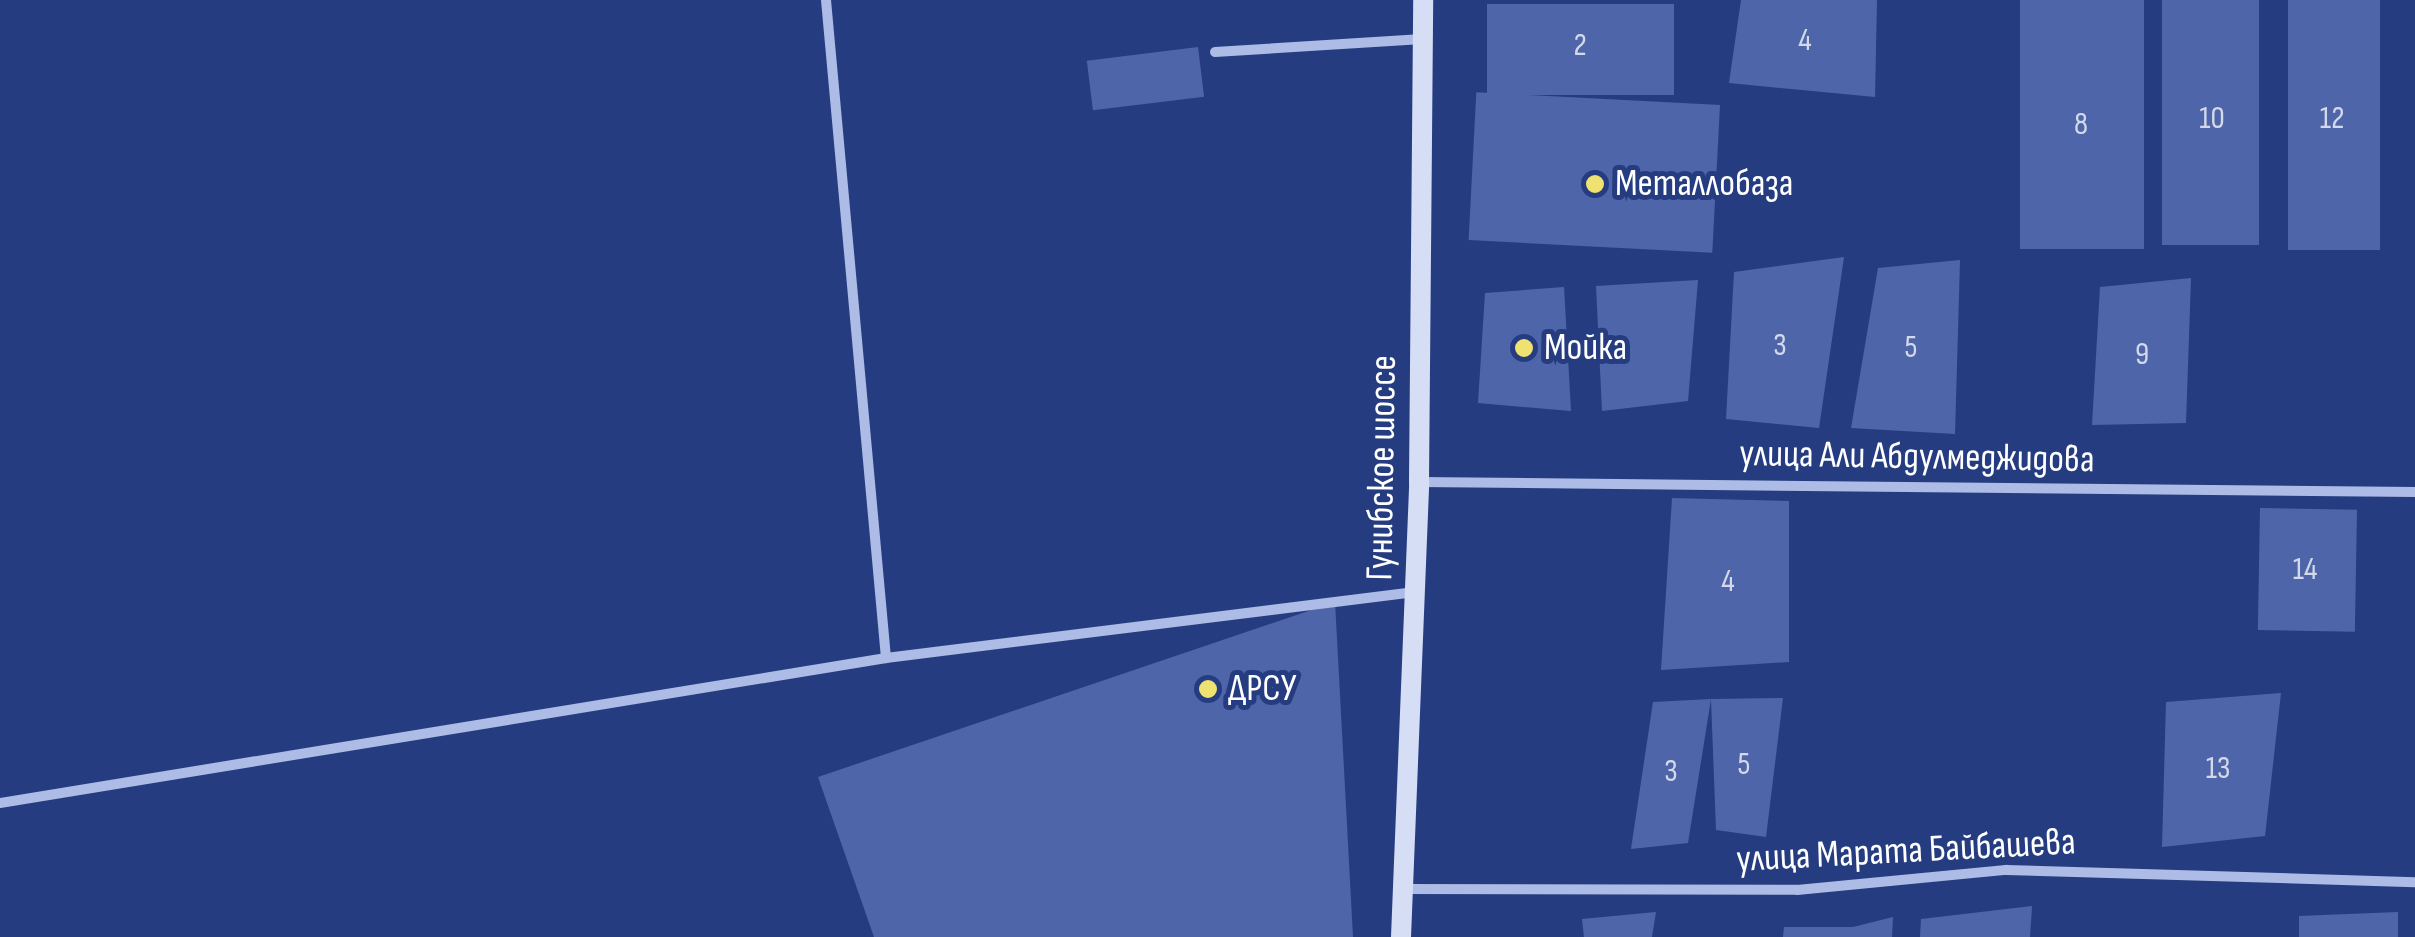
<!DOCTYPE html>
<html>
<head>
<meta charset="utf-8">
<style>
	body { margin:0 }
	#map { position:relative; width:2415px; height:937px; overflow:hidden; background:#253d80; font-family:"Sofia Sans Condensed",sans-serif }
	div>[style] { position:absolute }
	[style*='--x'] { left:calc(var(--x)*1px); top:calc(var(--y)*1px); width:calc(var(--w)*1px); rotate:calc(var(--a)*1deg) }
	.building>* { inset:0; background:#4e66a9; transform-origin:0 0 }
	.minor>* { height:10px; margin:-5px; padding:0 5px; transform-origin:5px; border-radius:5px; background:#acbce6 }
	.secondary>* { height:20px; margin:-10px; padding:0 10px; transform-origin:10px; border-radius:10px; background:#d6def6 }
	.dots>* { width:28px; height:28px; translate:-50% -50%; box-sizing:border-box; border:5px solid #253d80; border-radius:50% }
	span { translate:-50% -50%; white-space:nowrap; text-align:center; line-height:1.15; -webkit-text-stroke:10px #253d80; paint-order:stroke }
	.number-label { font-size:32px; color:#d3d9ea }
	.number-label span { -webkit-text-stroke-width:0 }
	.poi-label { font-size:38px; color:#fff }
	.left { translate:0 -50%; text-align:left }
	.street-label { font-size:38px; color:#fff }
</style>
</head>
<body>
<div id="map">
	<div class="building">
		<i style="clip-path:polygon(1741px 0,1877px 0,1875px 97px,1729px 83px)"></i>
		<i style="left:2020px;top:0;width:124px;height:249px"></i>
		<i style="left:2259px;top:0;width:245px;height:97px;rotate:90deg"></i>
		<i style="left:2288px;top:0;width:92px;height:250px"></i>
		<i style="left:1487px;top:4px;width:187px;height:91px"></i>
		<i style="left:1198px;top:47px;width:50px;height:112px;rotate:83deg"></i>
		<i style="left:1720px;top:105px;width:148px;height:244px;rotate:93deg"></i>
		<i style="clip-path:polygon(1844px 257px,1819px 428px,1726px 419px,1734px 272px)"></i>
		<i style="clip-path:polygon(1960px 260px,1955px 434px,1851px 428px,1878px 268px)"></i>
		<i style="clip-path:polygon(2191px 278px,2186px 423px,2092px 425px,2100px 287px)"></i>
		<i style="clip-path:polygon(1698px 280px,1688px 401px,1602px 411px,1596px 286px)"></i>
		<i style="clip-path:polygon(1564px 287px,1571px 411px,1478px 403px,1485px 293px)"></i>
		<i style="clip-path:polygon(1672px 498px,1789px 501px,1789px 662px,1661px 670px)"></i>
		<i style="left:2260px;top:508px;width:97px;height:122px;rotate:1deg"></i>
		<i style="clip-path:polygon(1335px 602px,1353px 937px,874px 937px,818px 777px)"></i>
		<i style="clip-path:polygon(2281px 693px,2265px 836px,2162px 847px,2166px 702px)"></i>
		<i style="clip-path:polygon(1783px 698px,1766px 837px,1716px 830px,1711px 699px)"></i>
		<i style="clip-path:polygon(1711px 699px,1688px 843px,1631px 849px,1653px 702px)"></i>
		<i style="clip-path:polygon(2032px 906px,2030px 937px,1920px 937px,1921px 919px)"></i>
		<i style="clip-path:polygon(1656px 912px,1652px 937px,1584px 937px,1582px 919px)"></i>
		<i style="clip-path:polygon(2398px 912px,2398px 937px,2299px 937px,2299px 916px)"></i>
		<i style="clip-path:polygon(1893px 917px,1892px 937px,1783px 937px,1784px 927px,1853px 927px)"></i>
	</div>
	<div class="minor">
		<i style="--x:826;--y:0;--w:661;--a:84.79"></i>
		<i style="--x:1215;--y:52;--w:208;--a:-3.6"></i>
		<i style="--x:1419;--y:482;--w:996;--a:0.58"></i>
		<i style="--x:0;--y:803;--w:898;--a:-9.29"></i>
		<i style="--x:886;--y:658;--w:533;--a:-7.11"></i>
		<i style="--x:1401;--y:889;--w:396;--a:0.1"></i>
		<i style="--x:1797;--y:890;--w:210;--a:-5.5"></i>
		<i style="--x:2006;--y:870;--w:409;--a:1.7"></i>
	</div>
	<div class="secondary">
		<i style="--x:1401;--y:937;--w:455;--a:-87.7"></i>
		<i style="--x:1419;--y:482;--w:482;--a:-89.5"></i>
	</div>
	<div class="dots">
		<i style="left:1595px;top:184px;background:#efe271"></i>
		<i style="left:1524px;top:348px;background:#efe271"></i>
		<i style="left:1208px;top:689px;background:#efe271"></i>
	</div>
	<div class="number-label">
		<span style="left:1805px;top:41px">4</span>
		<span style="left:1580px;top:46px">2</span>
		<span style="left:2212px;top:119px">10</span>
		<span style="left:2332px;top:119px">12</span>
		<span style="left:2081px;top:125px">8</span>
		<span style="left:1780px;top:346px">3</span>
		<span style="left:1911px;top:348px">5</span>
		<span style="left:2142px;top:355px">9</span>
		<span style="left:2305px;top:570px">14</span>
		<span style="left:1728px;top:582px">4</span>
		<span style="left:1744px;top:765px">5</span>
		<span style="left:2218px;top:769px">13</span>
		<span style="left:1671px;top:772px">3</span>
	</div>
	<div class="poi-label">
		<span class="left" style="left:1615px;top:184px">Металлобаза</span>
		<span class="left" style="left:1544px;top:348px">Мойка</span>
		<span class="left" style="left:1228px;top:689px">ДРСУ</span>
	</div>
	<div class="street-label">
		<span style="left:1917px;top:457px;rotate:1deg">улица Али Абдулмеджидова</span>
		<span style="left:1382px;top:468px;rotate:-89deg">Гунибское шоссе</span>
		<span style="left:1906px;top:851px;rotate:-3deg">улица Марата Байбашева</span>
	</div>
</div>
</body>
</html>
